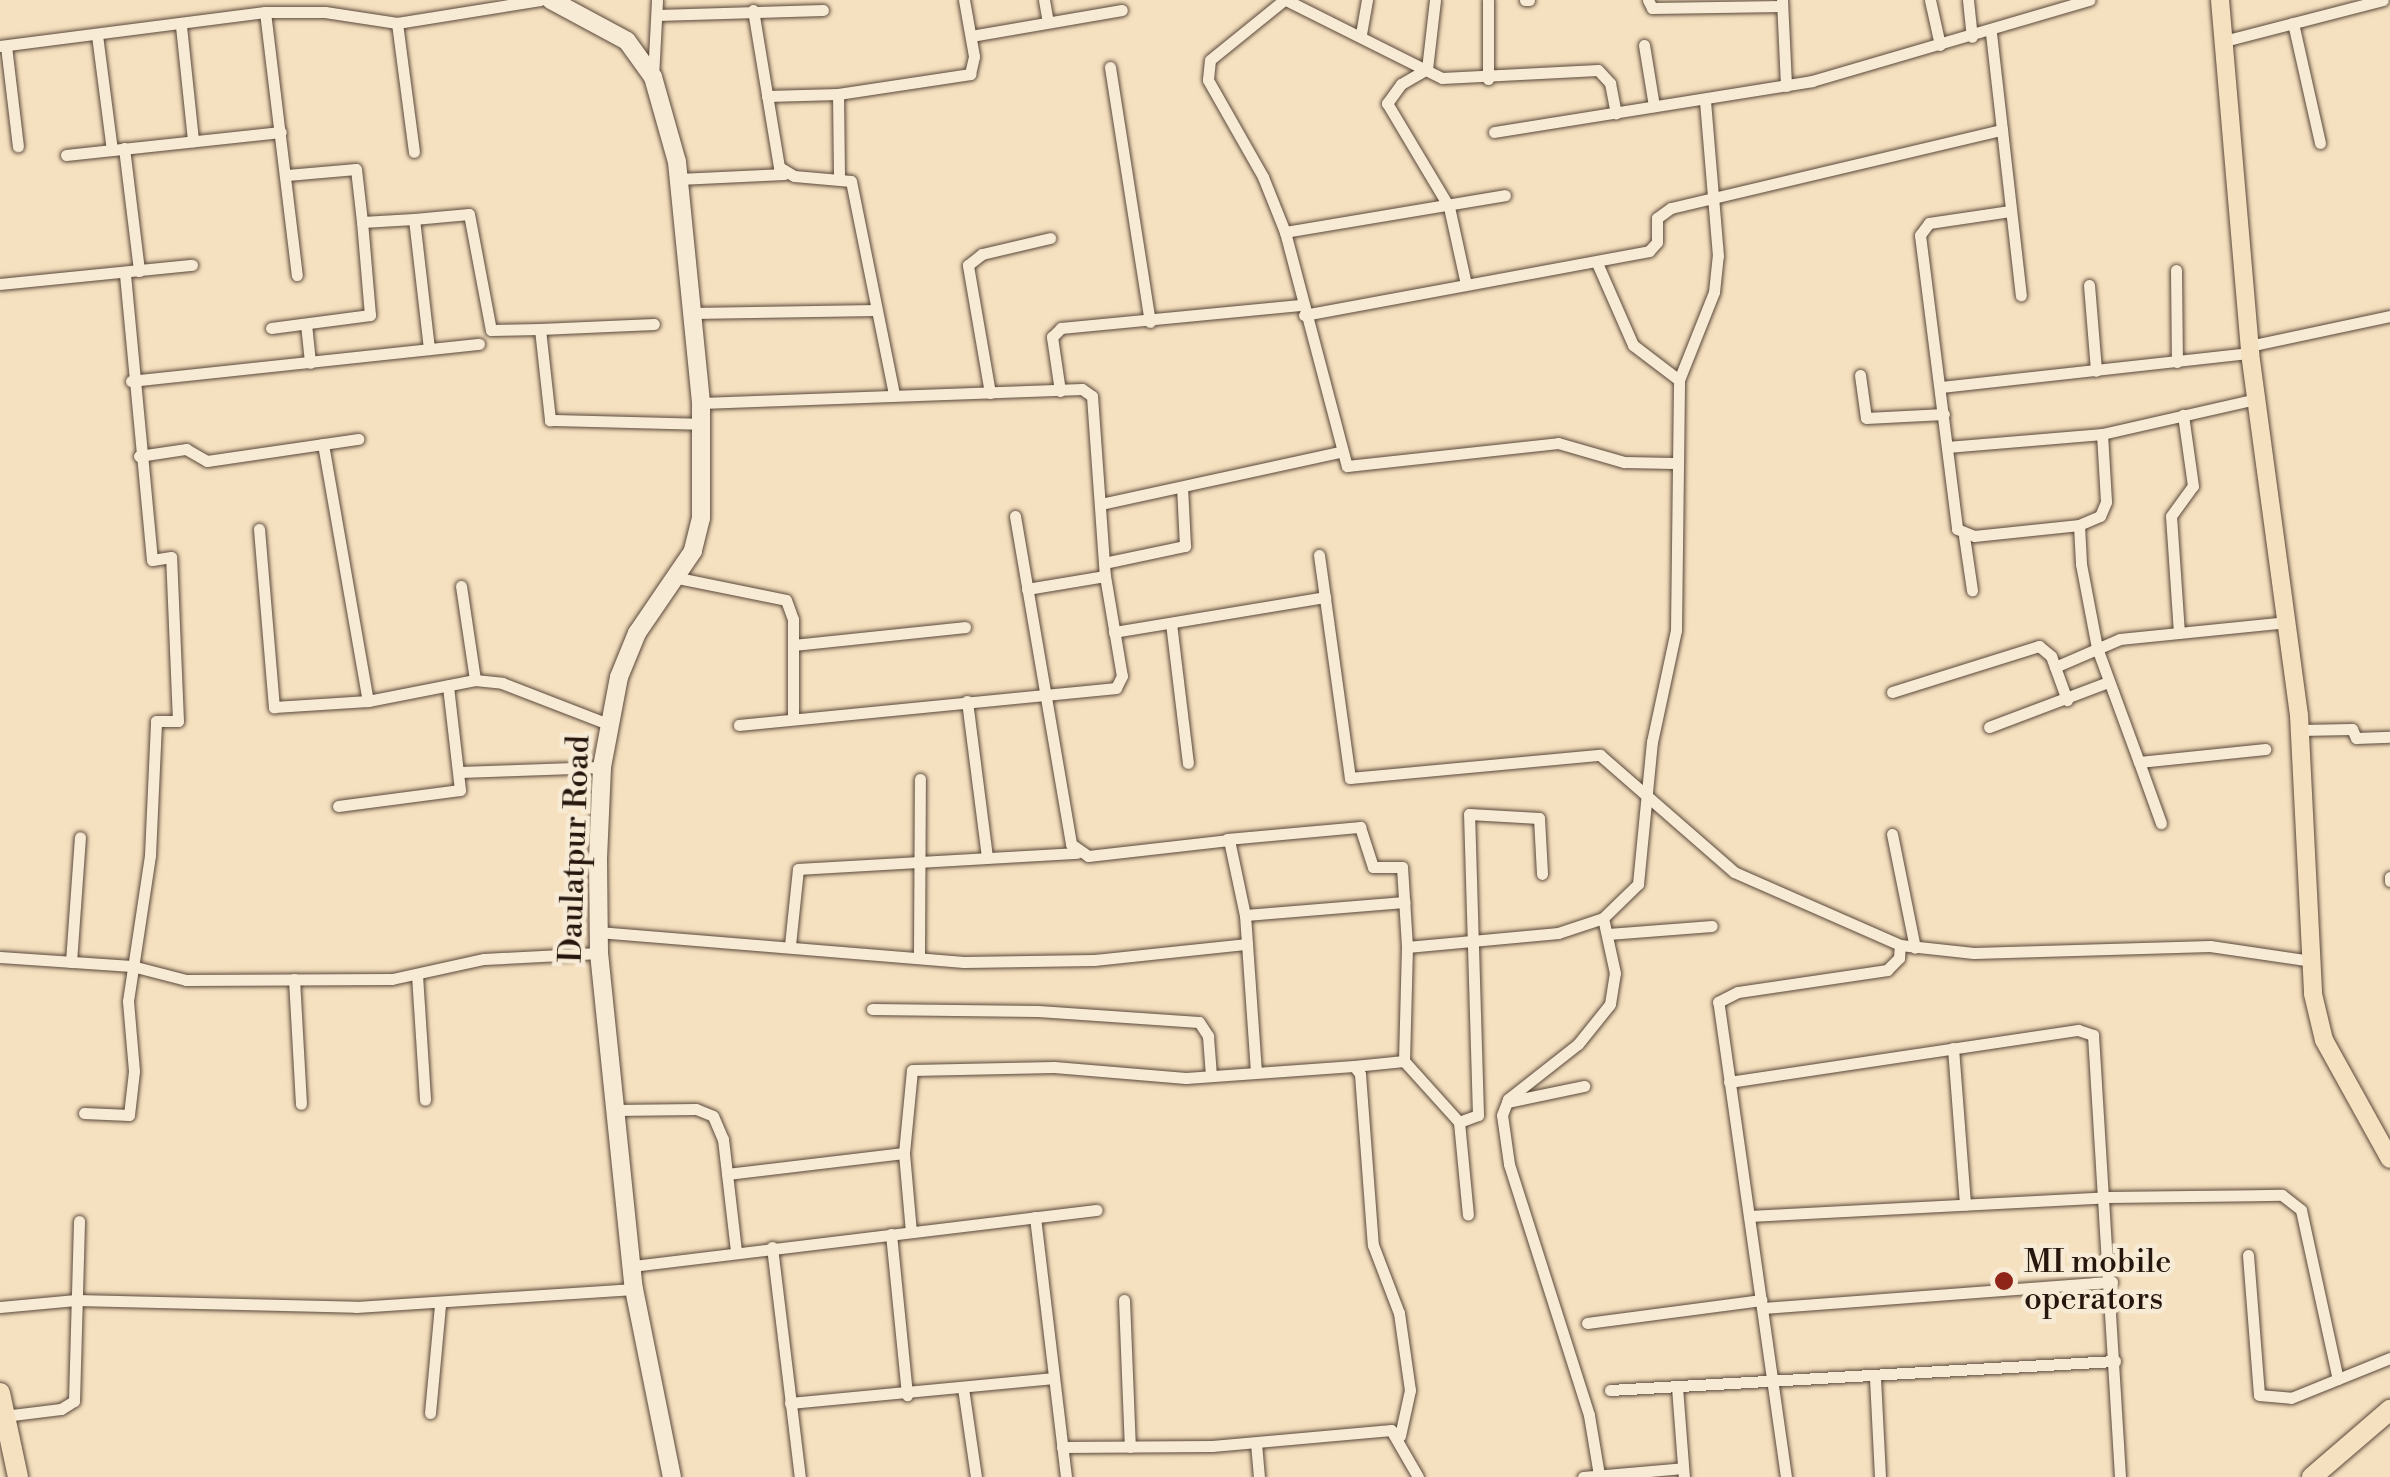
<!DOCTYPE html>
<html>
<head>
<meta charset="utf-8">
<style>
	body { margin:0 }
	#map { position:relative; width:2390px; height:1477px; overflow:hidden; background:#f5e0bf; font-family:"Libre Bodoni",serif }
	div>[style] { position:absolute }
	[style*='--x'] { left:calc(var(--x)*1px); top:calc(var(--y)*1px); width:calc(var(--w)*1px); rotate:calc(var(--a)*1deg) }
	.roads { filter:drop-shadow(0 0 2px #5a483a) drop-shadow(0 0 2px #5a483a) }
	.street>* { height:11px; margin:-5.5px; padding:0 5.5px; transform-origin:5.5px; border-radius:5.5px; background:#f8ebd5 }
	.secondary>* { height:18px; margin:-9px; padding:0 9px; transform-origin:9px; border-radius:9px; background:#f8ebd5 }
	.primary>* { height:18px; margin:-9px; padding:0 9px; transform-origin:9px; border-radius:9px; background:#f5e0bf }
	.highway>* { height:20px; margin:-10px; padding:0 10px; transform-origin:10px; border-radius:10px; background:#f5e0bf }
	.dots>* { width:28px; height:28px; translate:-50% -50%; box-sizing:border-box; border:5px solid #f8ebd5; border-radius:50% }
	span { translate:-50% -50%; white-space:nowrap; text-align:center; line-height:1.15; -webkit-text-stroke:9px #f8ebd5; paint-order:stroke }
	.street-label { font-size:32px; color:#26160d }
	.poi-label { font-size:32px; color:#26160d }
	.left { translate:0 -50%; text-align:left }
</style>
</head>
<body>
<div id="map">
	<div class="roads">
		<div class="street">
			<i style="--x:1044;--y:0;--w:22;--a:80"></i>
			<i style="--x:1284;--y:0;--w:95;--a:141"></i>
			<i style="--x:1210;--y:60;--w:20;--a:96"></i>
			<i style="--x:1208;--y:80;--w:112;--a:60.4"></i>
			<i style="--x:1263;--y:177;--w:59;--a:68.2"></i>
			<i style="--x:1285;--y:232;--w:242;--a:75.2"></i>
			<i style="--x:1347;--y:466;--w:212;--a:-6.2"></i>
			<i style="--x:1558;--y:443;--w:69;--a:16.1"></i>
			<i style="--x:1624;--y:462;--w:50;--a:1.1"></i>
			<i style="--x:1286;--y:0;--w:174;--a:26.6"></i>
			<i style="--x:1442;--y:78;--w:156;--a:-2.9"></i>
			<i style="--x:1598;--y:70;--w:18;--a:47"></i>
			<i style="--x:1610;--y:83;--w:31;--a:79"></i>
			<i style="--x:1435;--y:0;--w:69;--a:96.6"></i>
			<i style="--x:1427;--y:69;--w:30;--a:150"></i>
			<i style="--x:1401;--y:84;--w:24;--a:126"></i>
			<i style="--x:1387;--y:103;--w:121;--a:59.2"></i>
			<i style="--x:1449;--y:207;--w:79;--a:77.6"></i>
			<i style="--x:1525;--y:0;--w:4;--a:0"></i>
			<i style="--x:1648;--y:0;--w:9;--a:63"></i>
			<i style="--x:1652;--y:8;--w:130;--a:-0.9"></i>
			<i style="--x:1782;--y:0;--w:86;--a:87.3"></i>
			<i style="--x:1930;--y:0;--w:46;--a:77.5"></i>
			<i style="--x:1968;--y:0;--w:37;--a:84"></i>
			<i style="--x:753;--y:10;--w:159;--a:80.6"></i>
			<i style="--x:779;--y:167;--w:17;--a:31"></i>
			<i style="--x:794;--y:176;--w:57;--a:5"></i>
			<i style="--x:851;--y:181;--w:218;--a:78.6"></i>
			<i style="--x:265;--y:12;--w:265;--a:83.1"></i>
			<i style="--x:657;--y:15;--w:166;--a:-1.7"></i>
			<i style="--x:397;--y:23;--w:130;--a:82.5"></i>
			<i style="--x:2293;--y:23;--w:123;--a:77.3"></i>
			<i style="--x:181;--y:26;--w:116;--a:84"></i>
			<i style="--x:1991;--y:33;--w:264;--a:83.5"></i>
			<i style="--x:1361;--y:34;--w:35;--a:-80"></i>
			<i style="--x:97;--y:35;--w:116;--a:82.6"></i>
			<i style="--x:971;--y:36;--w:153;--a:-9.8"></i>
			<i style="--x:2224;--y:41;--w:164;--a:-14.5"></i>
			<i style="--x:1644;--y:45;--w:62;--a:80.7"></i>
			<i style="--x:0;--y:46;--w:267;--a:-7.3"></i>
			<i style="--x:265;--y:12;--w:60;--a:0"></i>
			<i style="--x:325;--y:12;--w:73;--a:8.7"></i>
			<i style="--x:397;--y:23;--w:145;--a:-9.1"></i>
			<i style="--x:6;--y:46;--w:101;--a:83.2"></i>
			<i style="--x:1110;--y:67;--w:258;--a:81.1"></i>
			<i style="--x:653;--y:77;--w:77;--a:-87"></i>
			<i style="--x:1488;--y:79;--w:79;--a:-90"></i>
			<i style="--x:838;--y:94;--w:82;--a:89.3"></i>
			<i style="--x:767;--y:96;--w:71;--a:-1.6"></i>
			<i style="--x:838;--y:94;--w:134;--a:-8.6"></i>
			<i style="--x:970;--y:74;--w:18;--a:-77"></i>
			<i style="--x:974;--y:56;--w:57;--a:-100.1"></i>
			<i style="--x:1494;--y:132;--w:322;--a:-9.1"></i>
			<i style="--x:1812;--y:81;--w:289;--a:-16.3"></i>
			<i style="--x:124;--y:148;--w:124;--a:83"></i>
			<i style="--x:66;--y:155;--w:216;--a:-6.1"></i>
			<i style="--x:287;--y:175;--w:69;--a:-5"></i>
			<i style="--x:356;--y:169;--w:53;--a:83.5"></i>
			<i style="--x:362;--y:222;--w:52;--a:-3.3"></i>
			<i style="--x:414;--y:219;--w:131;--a:83.4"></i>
			<i style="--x:679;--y:179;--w:105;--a:-2.7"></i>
			<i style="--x:2010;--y:211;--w:82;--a:171.6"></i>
			<i style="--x:1929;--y:223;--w:15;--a:127"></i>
			<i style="--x:1920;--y:235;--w:296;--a:82.8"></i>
			<i style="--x:1957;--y:529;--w:18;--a:22"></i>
			<i style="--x:1974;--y:536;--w:106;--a:-6"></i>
			<i style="--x:414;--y:219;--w:55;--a:-5.2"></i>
			<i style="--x:469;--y:214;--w:118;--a:79.3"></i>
			<i style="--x:491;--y:330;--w:49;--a:-1.2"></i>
			<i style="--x:540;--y:329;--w:92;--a:83.7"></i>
			<i style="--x:550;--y:420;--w:152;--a:1.5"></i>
			<i style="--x:1285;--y:232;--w:223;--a:-9.5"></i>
			<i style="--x:1597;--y:263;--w:90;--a:66.3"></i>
			<i style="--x:1633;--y:345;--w:58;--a:37.3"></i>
			<i style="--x:2176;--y:270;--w:92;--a:89.4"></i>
			<i style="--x:0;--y:284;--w:193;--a:-5.7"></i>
			<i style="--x:2089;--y:285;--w:86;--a:85.3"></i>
			<i style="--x:692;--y:313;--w:184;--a:-0.9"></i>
			<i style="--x:1304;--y:315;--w:351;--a:-10.5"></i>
			<i style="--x:1649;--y:251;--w:12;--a:-48"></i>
			<i style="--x:1657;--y:242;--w:24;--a:-90"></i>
			<i style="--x:1657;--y:218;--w:17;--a:-36"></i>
			<i style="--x:1671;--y:208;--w:340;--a:-13.3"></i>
			<i style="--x:306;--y:324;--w:39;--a:84"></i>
			<i style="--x:271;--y:328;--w:100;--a:-7.5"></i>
			<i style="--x:370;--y:315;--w:93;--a:-94.9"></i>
			<i style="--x:540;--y:329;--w:114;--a:-2.5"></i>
			<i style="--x:2249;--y:346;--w:144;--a:-12"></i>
			<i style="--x:1860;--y:375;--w:43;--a:82.1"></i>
			<i style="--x:1866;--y:418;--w:78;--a:-2.9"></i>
			<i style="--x:131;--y:381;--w:350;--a:-6.1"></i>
			<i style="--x:1941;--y:387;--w:311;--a:-6.3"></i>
			<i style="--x:1060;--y:391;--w:55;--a:-98.4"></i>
			<i style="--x:1052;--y:337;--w:13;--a:-45"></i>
			<i style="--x:1061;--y:328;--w:240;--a:-5.5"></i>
			<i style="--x:990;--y:393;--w:130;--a:-99.8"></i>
			<i style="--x:968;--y:265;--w:18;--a:-38"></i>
			<i style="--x:982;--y:254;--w:70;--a:-13.2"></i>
			<i style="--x:701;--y:403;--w:381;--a:-2.1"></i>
			<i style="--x:1082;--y:389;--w:12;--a:35"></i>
			<i style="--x:1092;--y:396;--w:180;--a:85.9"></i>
			<i style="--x:1105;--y:576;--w:101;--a:80.4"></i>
			<i style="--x:1122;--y:676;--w:13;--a:117"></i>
			<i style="--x:1116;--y:688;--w:379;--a:174.4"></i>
			<i style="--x:2102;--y:434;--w:158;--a:-12.8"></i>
			<i style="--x:323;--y:444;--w:261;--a:80.1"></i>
			<i style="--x:1947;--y:447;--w:156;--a:-4.8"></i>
			<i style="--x:2102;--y:434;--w:68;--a:86.6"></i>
			<i style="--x:2106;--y:502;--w:15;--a:113"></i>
			<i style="--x:2100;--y:516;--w:23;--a:157"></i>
			<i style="--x:2079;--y:525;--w:39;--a:87"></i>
			<i style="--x:2081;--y:564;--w:86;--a:79.2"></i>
			<i style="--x:2097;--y:648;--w:121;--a:69.8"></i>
			<i style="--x:2139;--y:762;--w:127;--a:-5.9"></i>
			<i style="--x:139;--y:456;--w:48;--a:-8.5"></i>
			<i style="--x:186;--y:449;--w:24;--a:30"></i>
			<i style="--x:207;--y:461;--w:153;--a:-8.3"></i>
			<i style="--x:1101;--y:504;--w:245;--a:-12.3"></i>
			<i style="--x:1015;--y:516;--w:333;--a:80.3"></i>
			<i style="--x:1071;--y:844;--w:21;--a:35"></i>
			<i style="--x:1088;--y:856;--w:142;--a:-6.5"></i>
			<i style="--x:1229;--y:840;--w:77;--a:78"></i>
			<i style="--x:1245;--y:915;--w:157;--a:86"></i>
			<i style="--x:259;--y:529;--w:179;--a:85.2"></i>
			<i style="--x:274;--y:707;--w:94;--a:-3.7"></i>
			<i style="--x:368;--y:701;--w:109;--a:-11.1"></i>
			<i style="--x:475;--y:680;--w:27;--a:6"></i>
			<i style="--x:502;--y:683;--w:114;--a:21.1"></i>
			<i style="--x:1964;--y:536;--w:55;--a:81.6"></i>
			<i style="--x:1319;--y:555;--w:225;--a:82.1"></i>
			<i style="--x:1350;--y:778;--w:251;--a:-5.3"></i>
			<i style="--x:1600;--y:755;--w:178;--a:41.1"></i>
			<i style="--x:1734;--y:872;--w:181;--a:23.7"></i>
			<i style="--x:1900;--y:945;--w:74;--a:6.2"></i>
			<i style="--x:1974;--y:953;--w:236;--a:-1.7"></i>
			<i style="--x:2210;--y:946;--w:102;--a:8.4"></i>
			<i style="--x:1104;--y:563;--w:83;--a:-11.9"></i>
			<i style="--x:1185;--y:546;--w:59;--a:-92.9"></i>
			<i style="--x:678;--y:578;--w:110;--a:11.5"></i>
			<i style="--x:786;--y:600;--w:20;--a:70"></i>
			<i style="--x:793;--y:619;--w:100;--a:90"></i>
			<i style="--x:461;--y:586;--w:95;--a:81.5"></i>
			<i style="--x:1027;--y:589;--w:79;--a:-9.5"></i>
			<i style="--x:1171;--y:623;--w:141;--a:83.1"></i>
			<i style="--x:1114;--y:632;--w:214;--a:-9.4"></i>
			<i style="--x:2179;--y:633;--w:117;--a:-93.9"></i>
			<i style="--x:2171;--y:516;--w:37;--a:-54"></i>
			<i style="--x:2193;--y:486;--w:72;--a:-98"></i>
			<i style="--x:794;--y:645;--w:172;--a:-6"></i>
			<i style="--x:2055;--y:667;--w:71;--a:-23.3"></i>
			<i style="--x:2120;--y:639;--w:168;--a:-5.8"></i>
			<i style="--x:1892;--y:692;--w:154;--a:-17.4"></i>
			<i style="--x:2039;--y:646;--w:16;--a:40"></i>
			<i style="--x:2051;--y:656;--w:47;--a:70"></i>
			<i style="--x:967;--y:701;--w:157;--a:82.7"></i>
			<i style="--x:1989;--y:727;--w:127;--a:-20.7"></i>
			<i style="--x:2300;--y:730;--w:52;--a:-1.1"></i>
			<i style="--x:2352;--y:729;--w:10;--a:66"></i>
			<i style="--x:2356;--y:738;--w:34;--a:-2"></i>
			<i style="--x:2139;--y:762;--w:65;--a:70.2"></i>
			<i style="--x:460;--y:772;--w:142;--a:-2"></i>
			<i style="--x:338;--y:806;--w:123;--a:-7.5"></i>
			<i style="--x:460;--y:790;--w:105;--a:-96.6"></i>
			<i style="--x:1892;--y:834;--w:116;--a:78.6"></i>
			<i style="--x:1227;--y:839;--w:134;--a:-5.2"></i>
			<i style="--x:1360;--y:827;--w:42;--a:72"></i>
			<i style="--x:1373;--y:867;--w:29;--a:0"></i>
			<i style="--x:1402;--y:867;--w:80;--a:86.4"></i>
			<i style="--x:2390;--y:877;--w:4;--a:90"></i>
			<i style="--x:1245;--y:915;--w:160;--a:-4.7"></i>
			<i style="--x:598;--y:932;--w:367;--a:4.7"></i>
			<i style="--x:964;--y:962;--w:130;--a:-0.9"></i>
			<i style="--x:1094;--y:960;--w:154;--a:-6"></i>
			<i style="--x:1608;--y:934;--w:104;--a:-4.4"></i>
			<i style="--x:790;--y:945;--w:76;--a:-84"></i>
			<i style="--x:798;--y:869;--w:279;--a:-3.3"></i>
			<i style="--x:919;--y:954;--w:175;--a:-89.7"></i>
			<i style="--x:0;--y:957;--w:132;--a:3.9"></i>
			<i style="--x:132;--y:966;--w:56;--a:14.5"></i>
			<i style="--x:186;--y:980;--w:206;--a:-0.3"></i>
			<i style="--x:392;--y:979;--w:94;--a:-12.3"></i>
			<i style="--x:484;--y:959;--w:115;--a:-3"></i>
			<i style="--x:71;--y:962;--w:125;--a:-85.9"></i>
			<i style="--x:417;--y:975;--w:125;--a:86.3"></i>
			<i style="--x:294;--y:979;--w:125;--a:86.8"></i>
			<i style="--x:872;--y:1009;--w:166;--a:0.7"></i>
			<i style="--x:1038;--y:1011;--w:161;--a:3.9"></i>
			<i style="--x:1199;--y:1022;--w:17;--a:57"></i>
			<i style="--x:1208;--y:1036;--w:40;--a:85.7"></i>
			<i style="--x:1953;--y:1048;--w:157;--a:85.6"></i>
			<i style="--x:1404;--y:1061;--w:82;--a:48"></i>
			<i style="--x:1459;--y:1122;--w:93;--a:84.5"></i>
			<i style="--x:1354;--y:1066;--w:50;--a:-5.7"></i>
			<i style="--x:1404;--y:1061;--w:114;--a:-88.5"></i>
			<i style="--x:1407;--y:947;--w:152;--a:-5.3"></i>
			<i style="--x:1558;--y:933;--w:47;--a:-18.4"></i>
			<i style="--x:1603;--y:918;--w:49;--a:-44.2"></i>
			<i style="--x:1638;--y:884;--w:143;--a:-84.4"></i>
			<i style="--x:1652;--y:742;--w:115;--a:-77.9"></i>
			<i style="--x:1676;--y:630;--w:250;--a:-89.3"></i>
			<i style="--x:1679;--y:380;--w:95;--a:-68.3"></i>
			<i style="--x:1714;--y:292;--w:36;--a:-84"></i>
			<i style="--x:1718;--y:256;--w:155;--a:-94.8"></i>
			<i style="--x:1729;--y:1082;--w:353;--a:-8.5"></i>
			<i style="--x:2078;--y:1030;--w:16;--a:18"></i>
			<i style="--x:2093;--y:1035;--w:443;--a:86.5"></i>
			<i style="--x:1507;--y:1102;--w:79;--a:-11.7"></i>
			<i style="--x:614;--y:1110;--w:82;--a:-0.7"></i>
			<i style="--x:696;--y:1109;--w:18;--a:22"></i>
			<i style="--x:713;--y:1116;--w:25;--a:67"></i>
			<i style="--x:723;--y:1139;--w:114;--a:83.4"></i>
			<i style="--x:84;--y:1113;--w:45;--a:2.5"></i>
			<i style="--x:129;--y:1115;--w:44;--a:-83.5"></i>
			<i style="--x:134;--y:1071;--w:70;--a:-94.9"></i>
			<i style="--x:128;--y:1001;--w:148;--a:-81.4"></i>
			<i style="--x:150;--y:855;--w:134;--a:-87.4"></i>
			<i style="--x:156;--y:721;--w:22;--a:0"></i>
			<i style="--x:178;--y:721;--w:164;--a:-92.4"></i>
			<i style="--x:171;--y:557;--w:19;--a:171"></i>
			<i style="--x:152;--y:560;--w:288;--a:-95.4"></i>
			<i style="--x:1459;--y:1122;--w:20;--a:-20"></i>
			<i style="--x:1478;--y:1115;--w:301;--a:-91.7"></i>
			<i style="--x:1469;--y:814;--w:70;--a:3.3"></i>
			<i style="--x:1539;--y:818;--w:56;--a:86.9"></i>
			<i style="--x:727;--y:1174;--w:178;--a:-6.8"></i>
			<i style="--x:1749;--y:1216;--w:359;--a:-3"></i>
			<i style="--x:2107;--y:1197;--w:175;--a:-0.7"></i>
			<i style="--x:2282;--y:1195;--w:24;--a:38"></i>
			<i style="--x:2301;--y:1210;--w:173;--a:77.7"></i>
			<i style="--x:1035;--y:1217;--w:262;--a:83.2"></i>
			<i style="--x:911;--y:1232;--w:79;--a:-95.1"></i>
			<i style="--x:904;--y:1153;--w:83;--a:-84.5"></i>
			<i style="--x:912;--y:1070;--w:142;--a:-1.2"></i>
			<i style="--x:1054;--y:1067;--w:132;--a:4.8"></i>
			<i style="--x:1186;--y:1078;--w:168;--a:-4.1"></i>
			<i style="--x:1354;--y:1066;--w:10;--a:53"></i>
			<i style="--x:1360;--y:1074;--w:171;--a:85.7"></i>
			<i style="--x:1373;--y:1245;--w:73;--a:69.1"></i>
			<i style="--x:1399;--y:1313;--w:78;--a:81.9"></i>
			<i style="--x:1410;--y:1390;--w:47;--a:102.3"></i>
			<i style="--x:891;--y:1234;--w:162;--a:84.3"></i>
			<i style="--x:772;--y:1247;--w:232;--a:83.1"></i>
			<i style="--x:2248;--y:1255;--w:140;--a:85.5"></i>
			<i style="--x:2259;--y:1395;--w:32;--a:5"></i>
			<i style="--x:2291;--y:1398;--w:107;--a:-22"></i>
			<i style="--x:633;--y:1266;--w:467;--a:-6.9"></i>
			<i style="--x:1124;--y:1300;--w:147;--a:87.7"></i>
			<i style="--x:0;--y:1307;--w:76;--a:-5.3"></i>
			<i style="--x:76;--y:1300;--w:280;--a:1.4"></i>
			<i style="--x:356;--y:1307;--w:279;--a:-3.7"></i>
			<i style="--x:1763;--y:1308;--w:350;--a:-4.3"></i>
			<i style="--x:1587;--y:1323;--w:176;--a:-7.5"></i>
			<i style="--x:1875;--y:1378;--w:99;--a:87.1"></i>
			<i style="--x:1677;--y:1387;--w:90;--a:85.6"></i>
			<i style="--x:963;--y:1388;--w:90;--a:81.7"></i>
			<i style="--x:1610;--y:1390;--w:506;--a:-3.29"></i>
			<i style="--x:790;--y:1403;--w:265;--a:-5.4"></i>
			<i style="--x:430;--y:1413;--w:108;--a:-84.7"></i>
			<i style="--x:4;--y:1416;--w:57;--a:-7"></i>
			<i style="--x:61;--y:1409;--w:15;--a:-32"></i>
			<i style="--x:74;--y:1401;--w:180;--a:-88.4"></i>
			<i style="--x:1256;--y:1443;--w:34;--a:85"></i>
			<i style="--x:1062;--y:1447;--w:150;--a:-0.4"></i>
			<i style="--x:1212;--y:1446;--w:180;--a:-5.1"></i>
			<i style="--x:1391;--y:1430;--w:54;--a:60.1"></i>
			<i style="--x:1599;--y:1475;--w:61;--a:-99.5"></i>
			<i style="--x:1589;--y:1415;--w:263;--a:-107.7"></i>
			<i style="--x:1509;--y:1164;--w:49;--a:-98.1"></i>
			<i style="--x:1502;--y:1115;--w:17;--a:-69"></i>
			<i style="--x:1508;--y:1099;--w:89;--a:-38.2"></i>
			<i style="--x:1578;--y:1044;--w:51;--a:-51.3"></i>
			<i style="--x:1610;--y:1004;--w:31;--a:-81"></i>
			<i style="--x:1615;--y:973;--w:56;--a:-102.3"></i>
			<i style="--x:1583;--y:1477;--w:100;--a:-5.1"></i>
			<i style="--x:1786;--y:1477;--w:480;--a:-98.1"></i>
			<i style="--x:1718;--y:1002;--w:22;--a:-27"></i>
			<i style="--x:1738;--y:992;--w:151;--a:-8.4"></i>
			<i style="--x:1887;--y:970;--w:17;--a:-45"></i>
			<i style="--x:1899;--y:958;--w:13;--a:-86"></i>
		</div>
		<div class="secondary">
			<i style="--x:551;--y:0;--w:86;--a:28.3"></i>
			<i style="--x:627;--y:41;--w:44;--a:54.2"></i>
			<i style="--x:653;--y:77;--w:88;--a:74.2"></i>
			<i style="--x:677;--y:162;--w:242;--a:84.3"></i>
			<i style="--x:701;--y:403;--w:115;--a:90"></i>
			<i style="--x:701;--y:518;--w:34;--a:104"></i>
			<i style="--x:693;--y:551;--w:99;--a:124.3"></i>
			<i style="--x:637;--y:633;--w:48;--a:112.2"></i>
			<i style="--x:619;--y:677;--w:92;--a:100.7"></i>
			<i style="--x:602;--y:767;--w:92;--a:92.5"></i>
			<i style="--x:598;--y:859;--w:94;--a:89.4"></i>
			<i style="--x:599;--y:953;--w:338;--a:84.1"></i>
			<i style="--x:634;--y:1289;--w:192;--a:78.6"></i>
		</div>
		<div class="primary">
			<i style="--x:2220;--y:0;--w:354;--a:85.1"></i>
			<i style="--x:2250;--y:353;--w:365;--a:82.3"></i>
			<i style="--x:2299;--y:715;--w:279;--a:87.1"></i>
			<i style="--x:2313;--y:994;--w:47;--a:76.6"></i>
			<i style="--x:2324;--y:1040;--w:136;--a:61"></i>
		</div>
		<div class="highway">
			<i style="--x:0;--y:1393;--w:86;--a:77.9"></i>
			<i style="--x:2312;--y:1477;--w:103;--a:-40.7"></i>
		</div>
	</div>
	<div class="dots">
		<i style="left:2004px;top:1281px;background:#8f2418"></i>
	</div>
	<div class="street-label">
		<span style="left:575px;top:849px;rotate:-88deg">Daulatpur Road</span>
	</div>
	<div class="poi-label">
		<span class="left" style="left:2024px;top:1281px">MI mobile<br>operators</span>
	</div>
</div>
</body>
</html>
